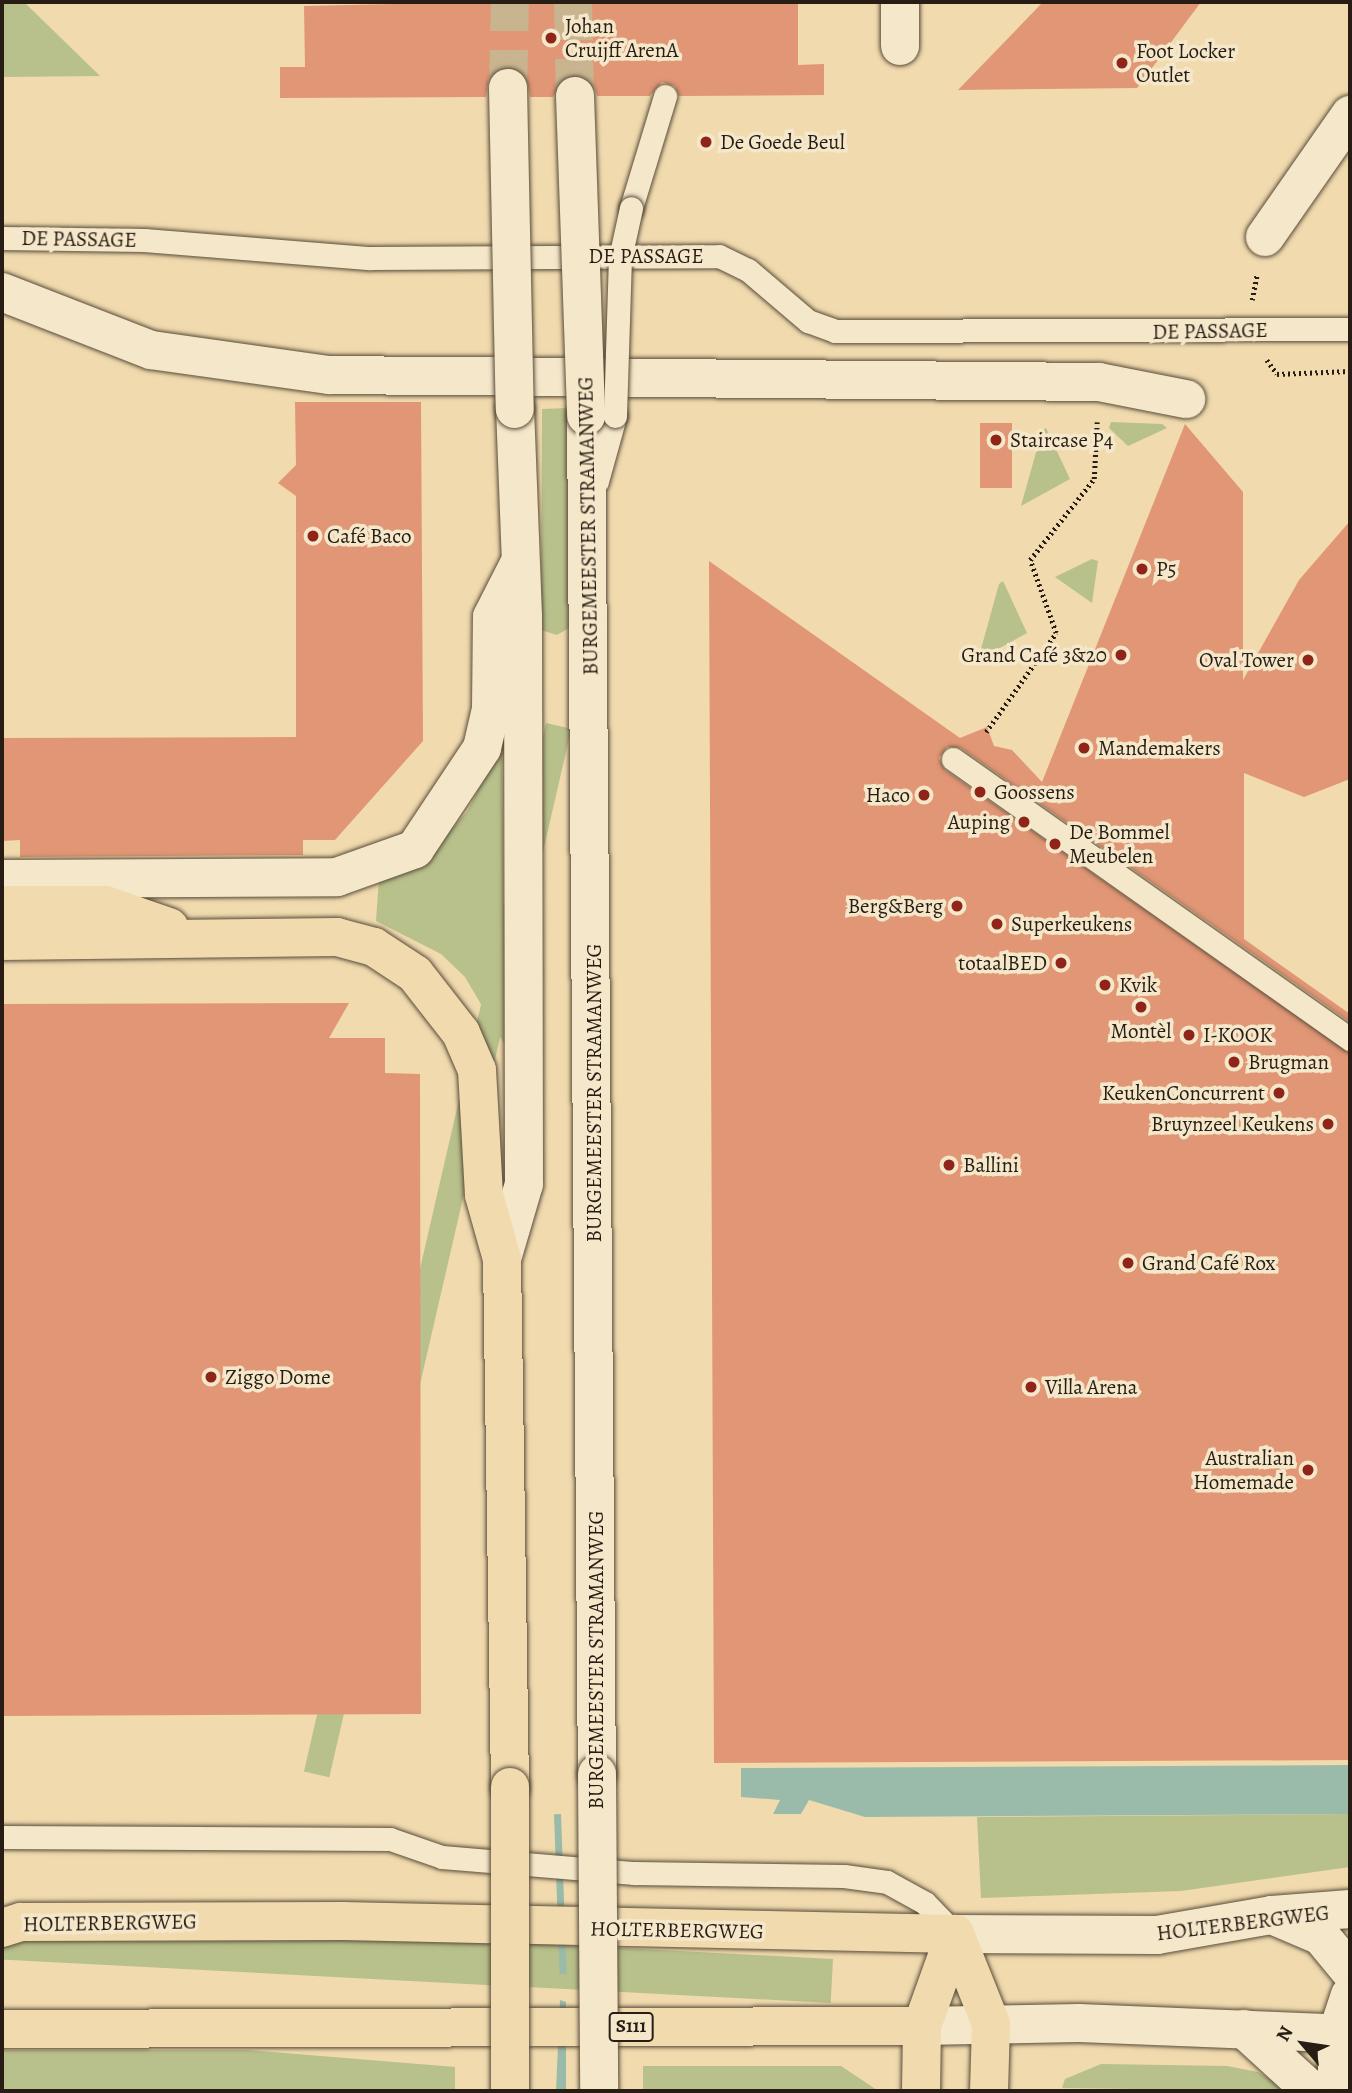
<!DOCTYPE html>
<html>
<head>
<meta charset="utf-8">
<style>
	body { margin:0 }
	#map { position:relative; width:1352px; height:2093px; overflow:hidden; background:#f0daae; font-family:Alegreya,serif }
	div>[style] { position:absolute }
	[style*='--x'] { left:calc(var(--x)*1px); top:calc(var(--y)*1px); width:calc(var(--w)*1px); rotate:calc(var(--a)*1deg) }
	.green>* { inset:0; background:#b8c08b; transform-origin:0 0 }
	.water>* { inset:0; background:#9abbaa; transform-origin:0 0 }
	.building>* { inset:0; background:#e19675; transform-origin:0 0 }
	.secondary-tunnel>* { height:38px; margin-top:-19px; transform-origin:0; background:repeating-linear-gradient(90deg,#c8b48f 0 38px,transparent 0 57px) }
	.path>* { height:4.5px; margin-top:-2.25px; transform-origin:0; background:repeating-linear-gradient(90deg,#271d14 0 2px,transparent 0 5.5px) }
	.roads { filter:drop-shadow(0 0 2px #594c3a) drop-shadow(0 0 2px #594c3a) }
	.lane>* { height:23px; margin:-11.5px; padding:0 11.5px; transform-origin:11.5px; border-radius:11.5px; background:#f5e7ca }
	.street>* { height:38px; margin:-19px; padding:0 19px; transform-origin:19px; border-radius:19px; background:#f5e7ca }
	.secondary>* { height:38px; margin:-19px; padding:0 19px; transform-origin:19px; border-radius:19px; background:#f5e7ca }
	.primary>* { height:38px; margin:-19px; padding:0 19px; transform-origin:19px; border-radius:19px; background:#f0daae }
	.bridges { filter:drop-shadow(0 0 2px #594c3a) drop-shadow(0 0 2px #594c3a) }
	.lane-bridge>* { height:23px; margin:-11.5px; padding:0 11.5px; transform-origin:11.5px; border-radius:11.5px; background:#f5e7ca }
	.secondary-bridge>* { height:38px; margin:-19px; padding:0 19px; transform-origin:19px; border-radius:19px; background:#f5e7ca }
	.primary-bridge>* { height:38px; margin:-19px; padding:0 19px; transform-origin:19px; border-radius:19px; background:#f0daae }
	.dots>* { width:19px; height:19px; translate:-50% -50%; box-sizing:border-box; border:4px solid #f5e7ca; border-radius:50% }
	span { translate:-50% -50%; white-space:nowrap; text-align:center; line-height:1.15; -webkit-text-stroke:7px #f5e7ca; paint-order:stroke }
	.shield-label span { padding:2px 5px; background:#f5e7ca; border:2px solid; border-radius:5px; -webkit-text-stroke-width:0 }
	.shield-label { font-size:19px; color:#271d14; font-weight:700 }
	.poi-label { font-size:21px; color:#271d14 }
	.left { translate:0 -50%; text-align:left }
	.right { translate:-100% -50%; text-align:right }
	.street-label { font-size:21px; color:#271d14 }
	.frame { position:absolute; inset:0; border:4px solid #271d14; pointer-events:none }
	.north { position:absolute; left:1268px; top:2009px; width:70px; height:70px; -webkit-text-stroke:5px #f5e7ca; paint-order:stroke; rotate:299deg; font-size:19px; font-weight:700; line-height:28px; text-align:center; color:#271d14 }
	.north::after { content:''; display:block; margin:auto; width:24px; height:32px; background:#271d14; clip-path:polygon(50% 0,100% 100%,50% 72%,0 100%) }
</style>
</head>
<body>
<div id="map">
	<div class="green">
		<i style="clip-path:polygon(2px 2px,24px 2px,100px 76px,2px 77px)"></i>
		<i style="clip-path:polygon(568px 408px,569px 628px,557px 635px,541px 630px,542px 409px)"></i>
		<i style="clip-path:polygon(1111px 422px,1162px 424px,1167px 428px,1128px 446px,1109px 428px)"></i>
		<i style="clip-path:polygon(1046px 428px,1070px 479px,1021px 506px,1042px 431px)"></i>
		<i style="clip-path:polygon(1092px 559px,1098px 561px,1092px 603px,1055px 577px)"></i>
		<i style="clip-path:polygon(1003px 581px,1027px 633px,978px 660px,999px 584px)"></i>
		<i style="left:546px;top:723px;width:26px;height:1076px;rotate:13deg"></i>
		<i style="clip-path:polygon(497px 753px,502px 753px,505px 1045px,465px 977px,441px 954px,376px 921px,379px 878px,443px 838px,467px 812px)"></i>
		<i style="clip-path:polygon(1350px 1814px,1350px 1867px,1181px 1891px,981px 1898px,977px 1817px)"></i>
		<i style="left:833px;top:1959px;width:44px;height:831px;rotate:93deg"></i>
		<i style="clip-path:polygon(2px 2050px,247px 2050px,455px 2067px,455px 2091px,2px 2091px)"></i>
		<i style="clip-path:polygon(1101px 2064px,1227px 2066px,1258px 2072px,1289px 2091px,1062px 2088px,1065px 2079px)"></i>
		<i style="clip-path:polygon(643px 2066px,841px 2066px,877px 2090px,643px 2091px)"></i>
	</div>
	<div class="water">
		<i style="clip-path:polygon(1350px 1765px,1350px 1814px,865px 1817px,809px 1800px,801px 1814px,773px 1814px,780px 1800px,741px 1797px,741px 1768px)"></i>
		<i style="left:561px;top:1814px;width:160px;height:7px;rotate:88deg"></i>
		<i style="clip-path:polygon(560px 2000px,566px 2002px,566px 2091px,556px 2091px)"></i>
	</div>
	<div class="building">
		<i style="clip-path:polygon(481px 2px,798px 4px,798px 65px,824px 64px,824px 95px,679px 96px,675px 86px,662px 82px,650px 96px,597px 96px,593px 84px,575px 74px,563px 78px,553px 97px,530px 97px,526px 76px,508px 66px,489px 77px,486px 97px,280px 98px,280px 67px,305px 67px,304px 6px)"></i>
		<i style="clip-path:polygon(1043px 2px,1201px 2px,1137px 88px,958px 90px)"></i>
		<i style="clip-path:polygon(295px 402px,421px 402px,423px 741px,335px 840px,303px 840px,303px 855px,20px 857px,20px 840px,2px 841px,2px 738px,296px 737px,296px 496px,278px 483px,296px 465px)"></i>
		<i style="left:980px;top:423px;width:32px;height:65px"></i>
		<i style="clip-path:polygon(1185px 424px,1243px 492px,1243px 680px,1299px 580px,1350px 521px,1350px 779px,1304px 797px,1244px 773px,1244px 939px,1350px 1014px,1350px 1022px,961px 748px,947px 747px,939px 758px,945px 770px,1350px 1053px,1350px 1760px,714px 1763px,709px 561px,960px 738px,987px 727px,994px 746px,1012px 750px,1042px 782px)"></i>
		<i style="clip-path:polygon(349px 1003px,329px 1038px,385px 1038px,385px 1073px,420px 1074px,421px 1714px,2px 1716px,2px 1004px)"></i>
	</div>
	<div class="secondary-tunnel">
		<i style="--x:573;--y:2;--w:94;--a:88.8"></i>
		<i style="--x:508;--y:88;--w:86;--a:-88.7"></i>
	</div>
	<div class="path">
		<i style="--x:1252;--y:300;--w:26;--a:-79"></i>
		<i style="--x:1267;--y:360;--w:17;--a:54"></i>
		<i style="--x:1277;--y:374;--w:73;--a:-2.4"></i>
		<i style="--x:986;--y:732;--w:121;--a:-54.7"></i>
		<i style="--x:1056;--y:633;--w:77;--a:-109.6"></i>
		<i style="--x:1030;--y:560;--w:103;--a:-51.7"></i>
		<i style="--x:1094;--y:479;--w:57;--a:-87"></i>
	</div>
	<div class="roads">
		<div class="lane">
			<i style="--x:631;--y:208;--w:117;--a:-73.1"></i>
			<i style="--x:2;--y:238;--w:142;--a:0.8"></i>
			<i style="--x:144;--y:240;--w:227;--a:4.6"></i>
			<i style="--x:370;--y:258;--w:349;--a:-0.3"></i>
			<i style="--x:719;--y:256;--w:32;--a:26"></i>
			<i style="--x:748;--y:270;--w:79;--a:40.4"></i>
			<i style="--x:808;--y:321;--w:29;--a:20"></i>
			<i style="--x:835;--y:331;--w:515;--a:-0.22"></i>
			<i style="--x:597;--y:481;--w:67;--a:-74.5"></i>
			<i style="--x:953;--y:759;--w:486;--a:35.2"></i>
			<i style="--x:2;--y:1837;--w:388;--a:0.3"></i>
			<i style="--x:390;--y:1839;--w:55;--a:19.1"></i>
			<i style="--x:442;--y:1857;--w:193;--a:4.8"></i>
			<i style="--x:634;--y:1873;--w:210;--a:0.8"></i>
			<i style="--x:844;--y:1876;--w:43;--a:7.9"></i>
			<i style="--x:887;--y:1882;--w:43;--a:28.9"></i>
			<i style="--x:925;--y:1903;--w:43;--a:45.9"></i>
		</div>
		<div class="street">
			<i style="--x:900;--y:2;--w:44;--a:90"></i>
			<i style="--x:1265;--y:237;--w:149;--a:-55.1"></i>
			<i style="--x:2;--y:292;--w:160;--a:21.3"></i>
			<i style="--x:151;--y:350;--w:180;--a:8"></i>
			<i style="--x:329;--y:375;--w:770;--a:0.52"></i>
			<i style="--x:1099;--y:382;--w:89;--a:11.1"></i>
			<i style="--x:1272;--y:1915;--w:53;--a:23.2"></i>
			<i style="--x:1321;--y:1936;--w:45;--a:50.4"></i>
			<i style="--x:1337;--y:2091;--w:57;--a:-90"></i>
			<i style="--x:1337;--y:2034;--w:41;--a:-71.6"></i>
		</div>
		<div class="secondary">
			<i style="--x:586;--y:416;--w:1358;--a:89.54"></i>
			<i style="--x:2;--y:879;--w:335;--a:-0.3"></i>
			<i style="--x:337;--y:877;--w:83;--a:-19.7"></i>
			<i style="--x:415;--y:849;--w:121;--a:-56.4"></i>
			<i style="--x:482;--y:748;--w:40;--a:-77"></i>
			<i style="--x:491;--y:709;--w:92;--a:-89.4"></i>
			<i style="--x:492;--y:617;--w:57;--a:-63"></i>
			<i style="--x:502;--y:1259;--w:78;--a:-73.7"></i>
			<i style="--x:524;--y:1184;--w:568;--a:-90.1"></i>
			<i style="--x:523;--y:616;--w:207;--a:-92.2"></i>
			<i style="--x:955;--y:1934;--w:202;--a:0.3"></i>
			<i style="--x:1157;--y:1935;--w:117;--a:-9.9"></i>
			<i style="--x:1272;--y:1915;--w:78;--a:-4.4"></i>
			<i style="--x:922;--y:2026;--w:157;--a:-1.1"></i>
			<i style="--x:1079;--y:2023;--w:271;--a:2.3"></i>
			<i style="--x:1244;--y:2029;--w:92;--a:42.4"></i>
		</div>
		<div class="primary">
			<i style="--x:2;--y:905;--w:103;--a:0"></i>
			<i style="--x:105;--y:905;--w:68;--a:19"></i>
			<i style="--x:2;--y:941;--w:335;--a:-0.7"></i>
			<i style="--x:337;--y:937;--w:38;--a:15"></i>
			<i style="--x:374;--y:947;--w:49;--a:33.4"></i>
			<i style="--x:415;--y:974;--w:75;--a:52.1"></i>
			<i style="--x:461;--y:1033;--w:40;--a:66.6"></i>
			<i style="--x:477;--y:1070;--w:125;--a:86.8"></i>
			<i style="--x:484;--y:1195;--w:66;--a:74.3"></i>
			<i style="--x:502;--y:1259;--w:528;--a:89.13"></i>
			<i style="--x:2;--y:1928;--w:20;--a:-18"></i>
			<i style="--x:21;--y:1922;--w:322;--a:-0.2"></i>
			<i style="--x:343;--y:1921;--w:612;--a:1.22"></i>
			<i style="--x:955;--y:1934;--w:97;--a:68.2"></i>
			<i style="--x:991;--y:2024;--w:67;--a:91.7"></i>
			<i style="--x:2;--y:2029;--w:920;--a:-0.19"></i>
			<i style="--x:921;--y:2091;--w:65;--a:-89.1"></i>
			<i style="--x:922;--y:2026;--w:98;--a:-70.3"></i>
		</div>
	</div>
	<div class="bridges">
		<div class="lane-bridge">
			<i style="--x:615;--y:416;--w:158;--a:-88.2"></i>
			<i style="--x:620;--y:258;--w:51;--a:-77.6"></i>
		</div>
		<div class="secondary-bridge">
			<i style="--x:508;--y:88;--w:321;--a:88.8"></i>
			<i style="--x:575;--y:96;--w:320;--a:88"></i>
			<i style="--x:597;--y:1774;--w:317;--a:89.6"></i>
		</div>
		<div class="primary-bridge">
			<i style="--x:510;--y:1787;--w:304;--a:90"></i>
		</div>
	</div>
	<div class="dots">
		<i style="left:551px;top:38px;background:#8f2418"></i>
		<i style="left:1122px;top:63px;background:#8f2418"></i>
		<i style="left:706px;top:142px;background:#8f2418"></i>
		<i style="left:996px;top:440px;background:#8f2418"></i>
		<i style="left:313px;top:536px;background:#8f2418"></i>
		<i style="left:1142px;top:569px;background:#8f2418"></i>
		<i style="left:1121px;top:655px;background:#8f2418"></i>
		<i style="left:1308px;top:660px;background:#8f2418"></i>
		<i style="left:1084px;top:748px;background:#8f2418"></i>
		<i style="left:980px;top:792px;background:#8f2418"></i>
		<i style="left:924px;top:795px;background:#8f2418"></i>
		<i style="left:1024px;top:822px;background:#8f2418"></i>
		<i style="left:1055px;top:844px;background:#8f2418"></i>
		<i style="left:957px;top:906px;background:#8f2418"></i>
		<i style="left:997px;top:924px;background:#8f2418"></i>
		<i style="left:1061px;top:963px;background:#8f2418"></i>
		<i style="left:1105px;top:985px;background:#8f2418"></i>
		<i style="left:1141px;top:1007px;background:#8f2418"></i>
		<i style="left:1189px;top:1035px;background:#8f2418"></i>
		<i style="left:1234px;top:1062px;background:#8f2418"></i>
		<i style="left:1279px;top:1093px;background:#8f2418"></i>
		<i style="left:1328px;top:1124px;background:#8f2418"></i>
		<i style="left:949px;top:1165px;background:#8f2418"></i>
		<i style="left:1128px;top:1263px;background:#8f2418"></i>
		<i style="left:211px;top:1377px;background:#8f2418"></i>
		<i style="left:1031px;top:1387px;background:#8f2418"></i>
		<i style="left:1308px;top:1470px;background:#8f2418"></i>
	</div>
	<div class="shield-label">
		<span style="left:631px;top:2027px">S111</span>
	</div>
	<div class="poi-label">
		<span class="left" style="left:565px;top:38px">Johan<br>Cruijff ArenA</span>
		<span class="left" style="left:1136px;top:63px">Foot Locker<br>Outlet</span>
		<span class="left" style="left:720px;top:142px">De Goede Beul</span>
		<span class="left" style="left:1010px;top:440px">Staircase P4</span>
		<span class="left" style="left:327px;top:536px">Café Baco</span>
		<span class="left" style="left:1156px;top:569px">P5</span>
		<span class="right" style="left:1107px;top:655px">Grand Café 3&amp;20</span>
		<span class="right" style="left:1294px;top:660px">Oval Tower</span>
		<span class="left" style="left:1098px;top:748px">Mandemakers</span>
		<span class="left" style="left:994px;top:792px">Goossens</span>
		<span class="right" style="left:910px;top:795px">Haco</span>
		<span class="right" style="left:1010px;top:822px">Auping</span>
		<span class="left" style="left:1069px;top:844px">De Bommel<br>Meubelen</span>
		<span class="right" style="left:943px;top:906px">Berg&amp;Berg</span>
		<span class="left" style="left:1011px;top:924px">Superkeukens</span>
		<span class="right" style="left:1047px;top:963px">totaalBED</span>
		<span class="left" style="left:1119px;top:985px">Kvik</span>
		<span style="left:1141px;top:1031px">Montèl</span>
		<span class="left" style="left:1203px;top:1035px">I-KOOK</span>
		<span class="left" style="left:1248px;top:1062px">Brugman</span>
		<span class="right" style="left:1265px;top:1093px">KeukenConcurrent</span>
		<span class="right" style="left:1314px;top:1124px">Bruynzeel Keukens</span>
		<span class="left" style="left:963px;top:1165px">Ballini</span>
		<span class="left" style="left:1142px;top:1263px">Grand Café Rox</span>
		<span class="left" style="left:225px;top:1377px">Ziggo Dome</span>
		<span class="left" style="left:1045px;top:1387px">Villa Arena</span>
		<span class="right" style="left:1294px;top:1470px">Australian<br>Homemade</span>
	</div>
	<div class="street-label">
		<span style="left:79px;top:239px;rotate:1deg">DE PASSAGE</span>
		<span style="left:646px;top:256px">DE PASSAGE</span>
		<span style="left:1210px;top:331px;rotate:-1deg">DE PASSAGE</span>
		<span style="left:588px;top:526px;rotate:-91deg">BURGEMEESTER STRAMANWEG</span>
		<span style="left:594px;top:1093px;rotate:-90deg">BURGEMEESTER STRAMANWEG</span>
		<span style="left:596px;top:1660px;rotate:-90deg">BURGEMEESTER STRAMANWEG</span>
		<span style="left:110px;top:1923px;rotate:-1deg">HOLTERBERGWEG</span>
		<span style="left:1243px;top:1923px;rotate:-7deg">HOLTERBERGWEG</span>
		<span style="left:677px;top:1930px;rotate:1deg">HOLTERBERGWEG</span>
	</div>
	<div class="frame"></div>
	<div class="north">N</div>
</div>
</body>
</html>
